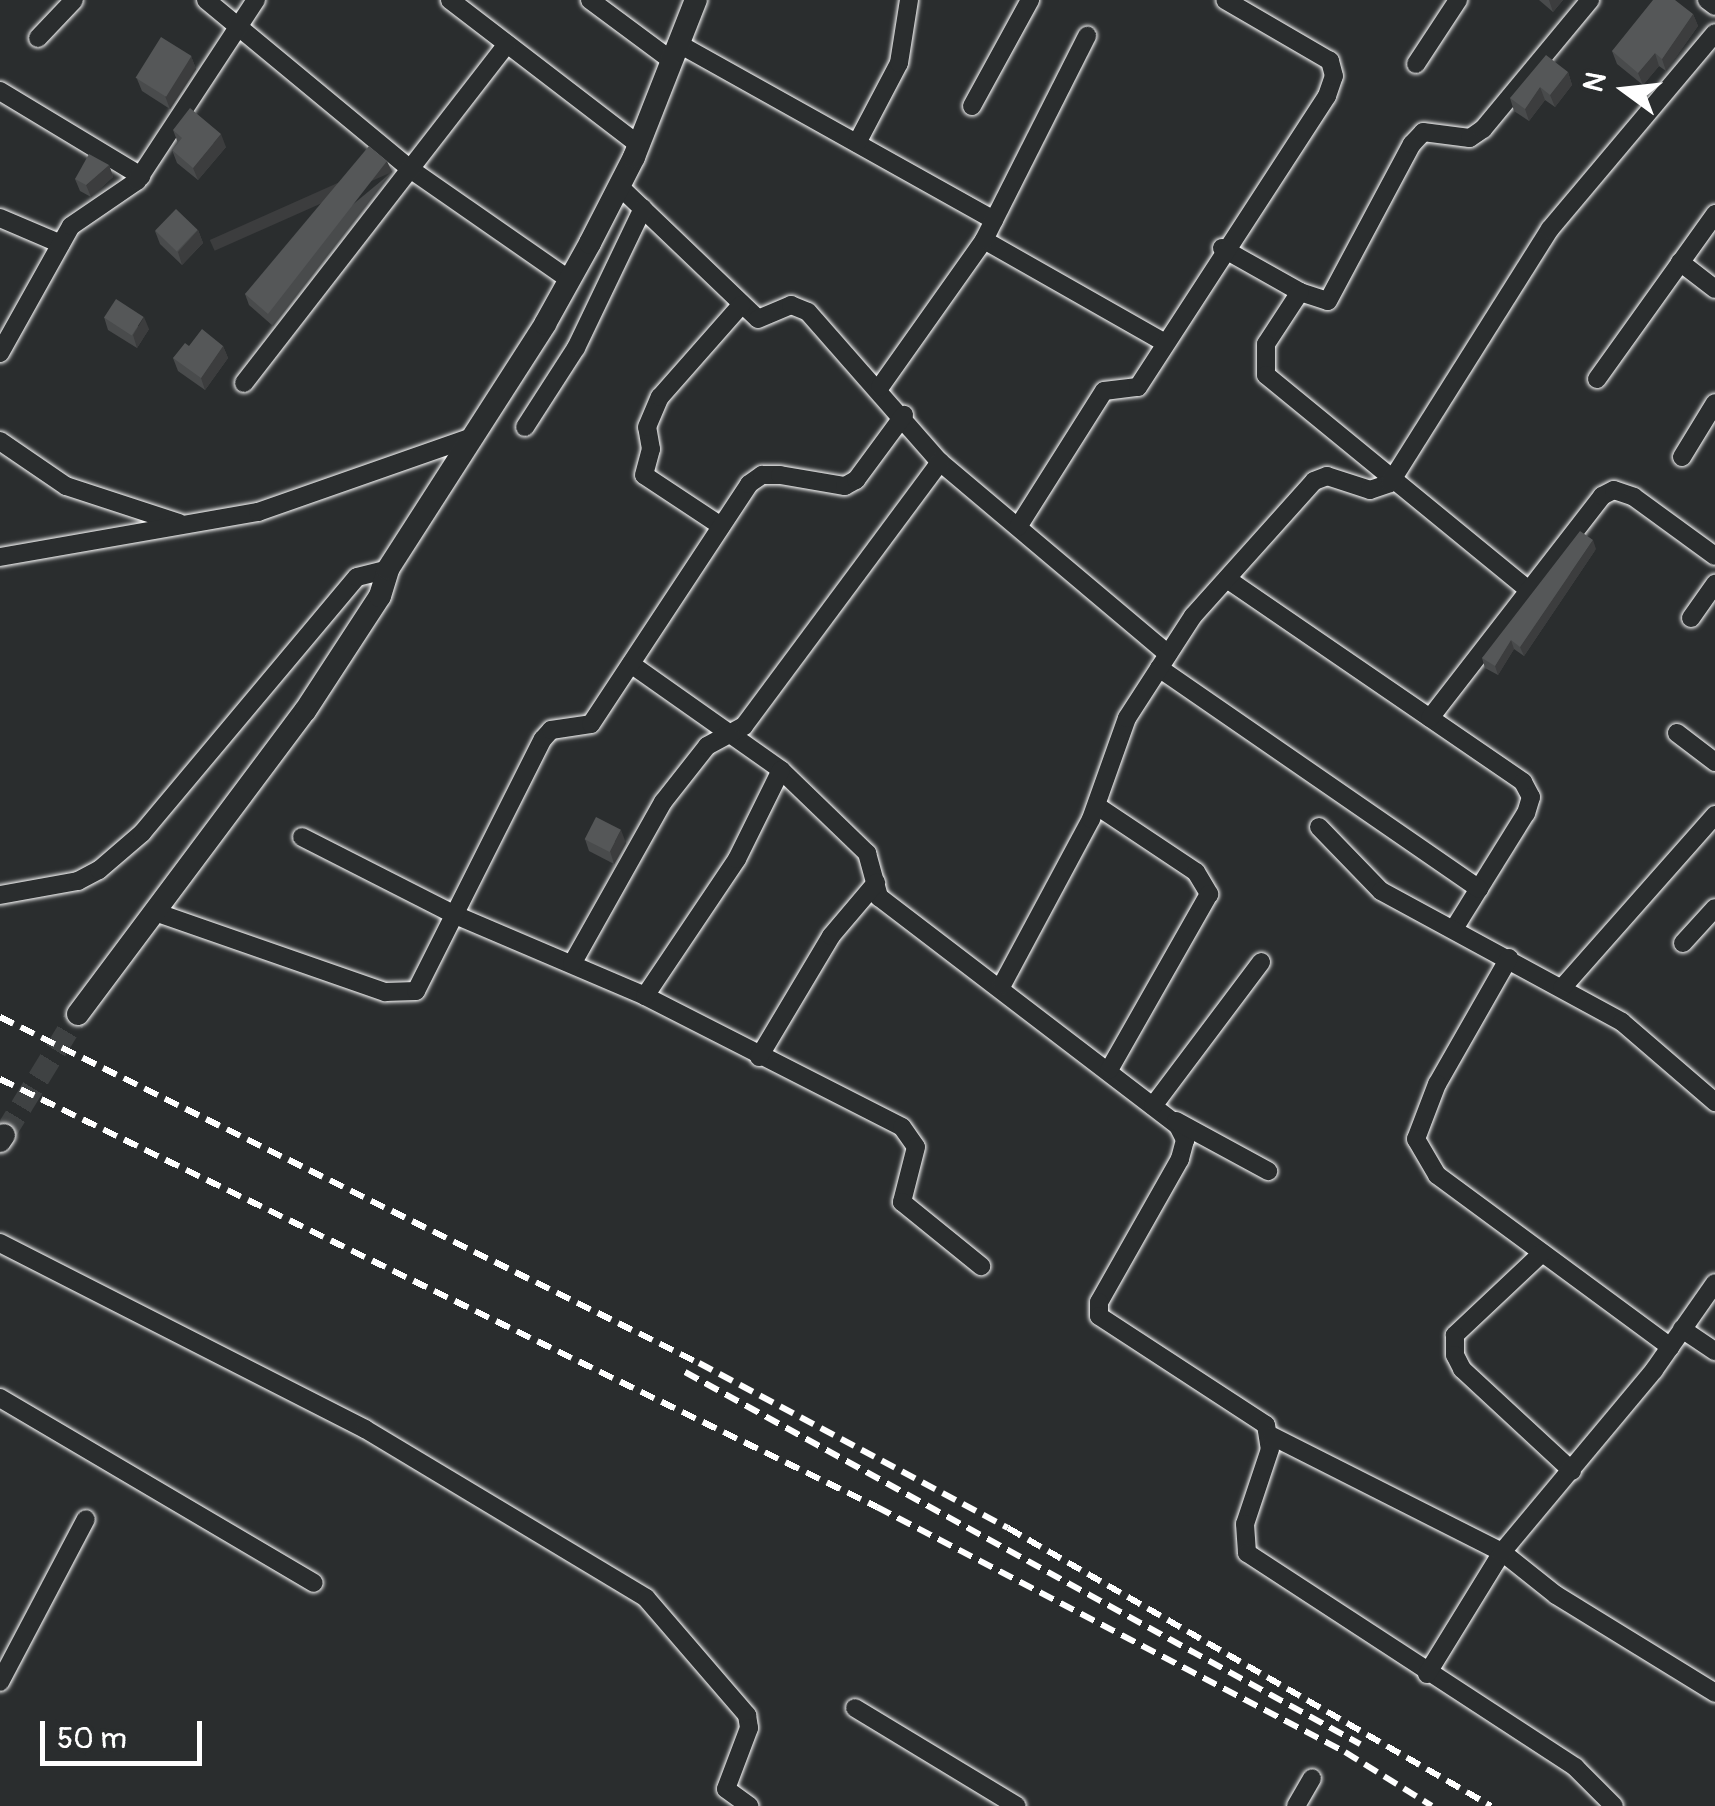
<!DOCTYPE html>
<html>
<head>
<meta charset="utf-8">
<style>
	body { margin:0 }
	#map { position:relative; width:1715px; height:1806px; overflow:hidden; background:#2a2d2e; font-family:Pangolin,sans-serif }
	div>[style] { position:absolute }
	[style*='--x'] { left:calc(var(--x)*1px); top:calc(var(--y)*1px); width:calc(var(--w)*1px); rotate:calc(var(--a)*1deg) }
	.tertiary-tunnel>* { height:22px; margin-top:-11px; transform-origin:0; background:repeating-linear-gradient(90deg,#3f4243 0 22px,transparent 0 33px) }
	.roads { filter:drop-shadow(0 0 2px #fff) drop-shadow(0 0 2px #fff) }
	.minor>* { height:18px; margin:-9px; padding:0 9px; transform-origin:9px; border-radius:9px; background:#2a2d2e }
	.tertiary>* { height:22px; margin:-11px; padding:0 11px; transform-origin:11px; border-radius:11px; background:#2a2d2e }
	.rail>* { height:6px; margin-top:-3px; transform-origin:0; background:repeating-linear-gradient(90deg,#fff 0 15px,transparent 0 23px) }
	.wall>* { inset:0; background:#494b4c }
	.shaded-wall>* { inset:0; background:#3c3d3e; transform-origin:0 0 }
	.building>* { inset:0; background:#555758; transform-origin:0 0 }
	span { translate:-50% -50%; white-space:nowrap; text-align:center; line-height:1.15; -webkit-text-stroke:10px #2a2d2e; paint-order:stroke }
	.north { position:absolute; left:1575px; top:40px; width:100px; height:100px; -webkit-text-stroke:8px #2a2d2e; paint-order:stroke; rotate:285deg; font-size:28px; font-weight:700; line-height:40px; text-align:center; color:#fff }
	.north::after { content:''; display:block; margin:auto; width:35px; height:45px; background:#fff; clip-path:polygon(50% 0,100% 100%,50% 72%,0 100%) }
	.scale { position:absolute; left:40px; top:1721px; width:162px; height:45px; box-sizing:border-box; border:5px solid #fff; border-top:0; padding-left:12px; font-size:30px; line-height:35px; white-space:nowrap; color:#fff; -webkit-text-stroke:8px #2a2d2e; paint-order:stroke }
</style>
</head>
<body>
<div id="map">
	<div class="tertiary-tunnel">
		<i style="--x:4;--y:1135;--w:142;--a:-58.6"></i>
	</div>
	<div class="roads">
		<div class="minor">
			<i style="--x:206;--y:0;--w:268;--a:39.6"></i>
			<i style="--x:413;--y:171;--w:191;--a:34.8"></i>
			<i style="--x:450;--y:0;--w:238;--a:37.5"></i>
			<i style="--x:590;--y:0;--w:102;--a:36.6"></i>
			<i style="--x:1707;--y:0;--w:10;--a:37"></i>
			<i style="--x:38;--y:38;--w:52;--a:-46.5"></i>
			<i style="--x:679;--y:44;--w:361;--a:29.2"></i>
			<i style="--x:1416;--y:64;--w:77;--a:-56.7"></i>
			<i style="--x:0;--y:91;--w:165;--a:31.1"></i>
			<i style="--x:972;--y:106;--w:121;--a:-61.3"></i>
			<i style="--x:857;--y:143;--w:90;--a:-62.3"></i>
			<i style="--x:899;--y:63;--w:64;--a:-81"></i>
			<i style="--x:619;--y:186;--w:192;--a:43.7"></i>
			<i style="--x:758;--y:319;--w:36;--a:-23"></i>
			<i style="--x:791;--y:305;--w:18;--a:22"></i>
			<i style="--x:808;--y:312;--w:200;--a:48.7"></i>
			<i style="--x:940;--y:462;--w:298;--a:40.1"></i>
			<i style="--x:0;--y:218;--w:66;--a:23.1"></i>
			<i style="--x:984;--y:240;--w:205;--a:29.6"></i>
			<i style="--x:1222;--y:248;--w:90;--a:29.4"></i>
			<i style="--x:1300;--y:292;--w:29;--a:18"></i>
			<i style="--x:1328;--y:301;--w:178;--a:-61.9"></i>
			<i style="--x:1412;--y:144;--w:16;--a:-47"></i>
			<i style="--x:1423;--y:132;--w:47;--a:7.3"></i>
			<i style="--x:1470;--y:138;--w:16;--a:-35"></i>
			<i style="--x:1483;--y:129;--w:168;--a:-50.3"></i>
			<i style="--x:1680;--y:262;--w:44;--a:37.6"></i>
			<i style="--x:1300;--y:292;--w:62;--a:123.2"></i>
			<i style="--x:1266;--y:344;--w:31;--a:90"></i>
			<i style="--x:1266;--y:375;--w:340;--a:39.3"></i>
			<i style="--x:0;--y:353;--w:145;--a:-60.8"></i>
			<i style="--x:71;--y:226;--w:80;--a:-34.3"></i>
			<i style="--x:137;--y:181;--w:217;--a:-56.7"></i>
			<i style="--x:1597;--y:379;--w:203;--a:-54.4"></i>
			<i style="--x:244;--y:383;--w:429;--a:-52.2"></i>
			<i style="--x:880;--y:387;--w:180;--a:-54.7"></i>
			<i style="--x:984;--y:240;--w:229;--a:-63.2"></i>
			<i style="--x:525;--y:427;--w:94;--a:-57.2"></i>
			<i style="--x:576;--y:348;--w:155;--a:-64.4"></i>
			<i style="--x:0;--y:441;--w:80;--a:34.3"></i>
			<i style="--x:66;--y:486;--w:119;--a:18.1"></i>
			<i style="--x:1682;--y:457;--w:63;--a:-58.6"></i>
			<i style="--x:721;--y:526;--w:92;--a:-146.5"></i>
			<i style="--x:644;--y:475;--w:27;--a:-75"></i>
			<i style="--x:651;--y:449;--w:22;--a:-100"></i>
			<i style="--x:647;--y:427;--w:33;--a:-67"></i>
			<i style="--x:660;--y:397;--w:123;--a:-48.6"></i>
			<i style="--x:1018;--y:527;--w:161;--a:-57.7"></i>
			<i style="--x:1104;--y:391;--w:34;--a:-7"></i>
			<i style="--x:1138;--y:387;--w:347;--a:-57"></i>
			<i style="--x:1327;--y:96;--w:21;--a:-71"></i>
			<i style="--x:1334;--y:76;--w:16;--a:-105"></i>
			<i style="--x:1330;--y:61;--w:121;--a:-149.8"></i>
			<i style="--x:0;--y:557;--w:262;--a:-9.9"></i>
			<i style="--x:258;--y:512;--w:230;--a:-19.3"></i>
			<i style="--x:1227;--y:579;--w:359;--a:34.4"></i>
			<i style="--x:1523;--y:782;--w:17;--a:62"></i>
			<i style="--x:1531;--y:797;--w:17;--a:107"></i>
			<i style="--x:1526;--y:813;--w:134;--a:121.9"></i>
			<i style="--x:1691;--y:618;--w:42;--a:-54.8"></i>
			<i style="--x:631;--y:664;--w:184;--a:35.2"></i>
			<i style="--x:781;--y:770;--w:120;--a:44"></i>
			<i style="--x:867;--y:853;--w:46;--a:74.7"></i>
			<i style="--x:879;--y:897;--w:377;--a:37.4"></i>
			<i style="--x:1178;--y:1126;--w:16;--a:63"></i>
			<i style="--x:1185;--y:1140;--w:20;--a:105"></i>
			<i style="--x:1180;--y:1159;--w:164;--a:119.5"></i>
			<i style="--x:1099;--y:1302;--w:14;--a:90"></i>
			<i style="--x:1099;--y:1316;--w:199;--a:33.1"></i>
			<i style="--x:1266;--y:1425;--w:24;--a:81"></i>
			<i style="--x:1270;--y:1449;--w:79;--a:108.4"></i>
			<i style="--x:1245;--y:1524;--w:29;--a:86"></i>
			<i style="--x:1247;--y:1553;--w:392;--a:33.1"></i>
			<i style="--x:1575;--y:1767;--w:55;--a:45"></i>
			<i style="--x:1159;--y:668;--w:389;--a:34.6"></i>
			<i style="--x:1430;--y:718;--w:281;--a:-52.2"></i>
			<i style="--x:1602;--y:496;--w:13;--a:-27"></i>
			<i style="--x:1614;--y:490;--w:21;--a:19"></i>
			<i style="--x:1634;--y:497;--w:100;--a:36.1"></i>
			<i style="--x:1677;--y:733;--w:48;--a:37.3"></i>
			<i style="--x:1097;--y:806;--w:119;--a:33.7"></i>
			<i style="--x:1196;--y:872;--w:26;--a:59"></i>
			<i style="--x:1209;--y:894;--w:202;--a:119.6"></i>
			<i style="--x:1319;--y:827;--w:89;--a:45.9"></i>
			<i style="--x:1381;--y:891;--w:274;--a:28.5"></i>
			<i style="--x:1622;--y:1022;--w:123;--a:40.7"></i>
			<i style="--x:302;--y:837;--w:169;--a:27"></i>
			<i style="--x:453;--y:914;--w:209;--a:23.1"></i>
			<i style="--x:645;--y:996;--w:288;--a:27"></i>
			<i style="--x:902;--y:1127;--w:24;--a:55"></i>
			<i style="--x:916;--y:1147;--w:57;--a:104.3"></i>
			<i style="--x:902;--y:1202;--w:102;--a:39"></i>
			<i style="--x:0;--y:895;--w:79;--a:-10.2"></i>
			<i style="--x:78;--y:881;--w:24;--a:-28"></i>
			<i style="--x:99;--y:870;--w:57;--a:-40.7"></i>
			<i style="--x:142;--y:833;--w:334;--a:-50"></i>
			<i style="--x:357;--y:577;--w:32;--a:-14"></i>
			<i style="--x:155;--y:912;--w:244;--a:19.2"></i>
			<i style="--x:385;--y:992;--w:31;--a:-2"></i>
			<i style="--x:416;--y:991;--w:282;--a:-63.3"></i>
			<i style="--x:543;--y:739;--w:12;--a:-48"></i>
			<i style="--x:551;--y:730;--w:40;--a:-8.5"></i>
			<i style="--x:591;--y:724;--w:287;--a:-56.6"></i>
			<i style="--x:749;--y:484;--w:16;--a:-35"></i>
			<i style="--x:762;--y:475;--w:18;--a:0"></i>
			<i style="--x:780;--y:475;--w:66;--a:9.6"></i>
			<i style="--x:845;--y:486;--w:13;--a:-29"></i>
			<i style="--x:856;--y:480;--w:81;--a:-53.6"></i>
			<i style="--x:1683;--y:943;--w:47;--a:-47.6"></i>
			<i style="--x:1509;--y:958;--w:145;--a:119.7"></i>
			<i style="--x:1437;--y:1084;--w:59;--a:110.9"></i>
			<i style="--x:1416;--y:1139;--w:42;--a:59.7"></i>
			<i style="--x:1437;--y:1175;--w:290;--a:36.4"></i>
			<i style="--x:572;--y:964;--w:186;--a:-60.7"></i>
			<i style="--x:663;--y:802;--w:71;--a:-51.8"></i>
			<i style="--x:707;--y:746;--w:42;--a:-28.4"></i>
			<i style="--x:744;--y:726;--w:329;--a:-53.4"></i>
			<i style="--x:1002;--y:985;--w:188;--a:-61.8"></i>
			<i style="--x:1091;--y:819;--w:107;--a:-70.4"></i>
			<i style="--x:1127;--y:718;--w:121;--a:-57.1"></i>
			<i style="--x:1193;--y:616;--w:181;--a:-48.1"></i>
			<i style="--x:1314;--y:481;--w:14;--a:-21"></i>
			<i style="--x:1327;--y:476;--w:45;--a:18"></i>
			<i style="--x:1370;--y:490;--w:21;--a:-19"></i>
			<i style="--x:1390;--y:483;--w:300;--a:-57.8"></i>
			<i style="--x:1550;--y:229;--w:256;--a:-49.9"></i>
			<i style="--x:1562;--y:988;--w:231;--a:-48.5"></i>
			<i style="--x:645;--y:996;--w:165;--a:-56.1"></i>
			<i style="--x:737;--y:859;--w:99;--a:-63.7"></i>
			<i style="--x:759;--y:1057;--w:141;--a:-59.2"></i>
			<i style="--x:831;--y:936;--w:70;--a:-49.7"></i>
			<i style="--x:1153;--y:1106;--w:180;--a:-53.1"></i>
			<i style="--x:1176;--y:1121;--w:105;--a:28.5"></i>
			<i style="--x:0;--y:1243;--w:410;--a:27"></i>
			<i style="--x:365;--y:1429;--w:328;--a:31"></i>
			<i style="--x:646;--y:1598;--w:155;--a:49.2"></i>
			<i style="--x:747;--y:1715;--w:13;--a:81"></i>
			<i style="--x:749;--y:1728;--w:65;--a:110.7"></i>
			<i style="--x:726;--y:1789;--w:29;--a:36"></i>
			<i style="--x:1542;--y:1253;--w:120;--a:136.7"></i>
			<i style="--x:1455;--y:1335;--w:20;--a:90"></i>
			<i style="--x:1455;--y:1355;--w:16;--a:63"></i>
			<i style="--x:1462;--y:1369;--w:150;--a:42.8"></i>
			<i style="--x:1682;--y:1329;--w:40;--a:34"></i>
			<i style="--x:0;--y:1398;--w:364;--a:30.5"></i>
			<i style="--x:1272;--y:1436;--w:258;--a:26.8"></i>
			<i style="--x:1502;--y:1552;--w:69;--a:38.5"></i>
			<i style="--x:1556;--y:1595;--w:187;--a:31.6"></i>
			<i style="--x:1427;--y:1674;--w:143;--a:-58.4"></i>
			<i style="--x:1502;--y:1552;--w:237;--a:-50.1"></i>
			<i style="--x:1654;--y:1370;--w:106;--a:-55"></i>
			<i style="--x:0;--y:1682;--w:184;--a:-62.2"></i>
			<i style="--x:855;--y:1708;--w:189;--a:31.2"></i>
			<i style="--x:1296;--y:1806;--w:32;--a:-60"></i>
		</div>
		<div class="tertiary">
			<i style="--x:78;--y:1014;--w:379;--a:-53.2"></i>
			<i style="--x:305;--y:711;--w:137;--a:-56.9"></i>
			<i style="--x:380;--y:596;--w:28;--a:-73"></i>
			<i style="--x:388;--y:569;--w:291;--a:-57.3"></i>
			<i style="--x:545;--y:324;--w:93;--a:-60.9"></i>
			<i style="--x:590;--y:243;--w:97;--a:-62.9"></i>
			<i style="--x:634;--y:157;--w:169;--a:-68.5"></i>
			<i style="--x:0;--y:1141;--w:7;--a:-56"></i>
		</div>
	</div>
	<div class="rail">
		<i style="--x:0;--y:1017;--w:780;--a:26.34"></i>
		<i style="--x:699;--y:1363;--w:350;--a:28.1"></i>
		<i style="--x:1008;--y:1528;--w:557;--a:29.92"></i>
		<i style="--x:0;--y:1079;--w:976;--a:26.01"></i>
		<i style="--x:877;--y:1507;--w:528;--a:27.63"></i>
		<i style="--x:1345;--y:1752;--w:102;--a:31.8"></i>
		<i style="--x:685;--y:1372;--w:771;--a:28.86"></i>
	</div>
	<div class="wall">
		<i style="clip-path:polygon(1539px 0,1563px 0,1553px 12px)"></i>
		<i style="clip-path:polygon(1693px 14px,1698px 26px,1666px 71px,1659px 66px,1643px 85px,1617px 64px,1612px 51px)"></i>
		<i style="clip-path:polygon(191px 56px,196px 69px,170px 109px,142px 91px,137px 79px)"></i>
		<i style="clip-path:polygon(1568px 72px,1572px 85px,1555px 107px,1545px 100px,1529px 121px,1514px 111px,1510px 98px)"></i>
		<i style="clip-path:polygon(173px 130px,226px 147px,198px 180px,177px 163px,172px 150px,178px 143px)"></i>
		<i style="clip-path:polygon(109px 165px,113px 177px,91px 197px,80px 191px,75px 179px)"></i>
		<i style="clip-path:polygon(392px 172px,273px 326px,249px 305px,245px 294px)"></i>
		<i style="clip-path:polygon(198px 230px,203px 243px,182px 265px,160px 244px,155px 231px)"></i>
		<i style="clip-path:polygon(104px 317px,149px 329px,137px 348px,108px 330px)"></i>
		<i style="clip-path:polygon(189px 346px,223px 346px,228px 358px,205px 390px,178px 371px,173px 358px)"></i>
		<i style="clip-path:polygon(1596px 549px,1524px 656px,1514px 649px,1498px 675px,1485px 668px,1482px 658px)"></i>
		<i style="clip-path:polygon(585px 839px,626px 843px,614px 864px,589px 851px)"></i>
	</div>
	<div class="shaded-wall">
		<i style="clip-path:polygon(1549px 0,1563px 0,1553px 12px)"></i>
		<i style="clip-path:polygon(1693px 14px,1698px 26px,1666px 71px,1662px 59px)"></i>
		<i style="clip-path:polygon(1655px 53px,1659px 66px,1643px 85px,1638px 73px)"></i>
		<i style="clip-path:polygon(191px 56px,196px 69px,170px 109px,165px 96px)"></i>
		<i style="clip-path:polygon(1568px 72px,1572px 85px,1555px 107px,1550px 95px)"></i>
		<i style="clip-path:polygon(1540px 87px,1545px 100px,1529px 121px,1525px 109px)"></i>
		<i style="clip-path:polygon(221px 134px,226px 147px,198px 180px,193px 168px)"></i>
		<i style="left:387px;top:161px;width:12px;height:194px;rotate:66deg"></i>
		<i style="clip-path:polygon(109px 165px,113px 177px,91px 197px,86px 185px)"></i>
		<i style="clip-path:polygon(198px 230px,203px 243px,182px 265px,178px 252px)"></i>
		<i style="clip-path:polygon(144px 317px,149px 329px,137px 348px,133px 335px)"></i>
		<i style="clip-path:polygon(223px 346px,228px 358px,205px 390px,201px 378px)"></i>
		<i style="clip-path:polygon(1593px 540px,1596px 549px,1524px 656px,1520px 647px)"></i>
		<i style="clip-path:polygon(1511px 640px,1514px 649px,1498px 675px,1495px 666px)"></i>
		<i style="clip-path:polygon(621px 830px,626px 843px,614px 864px,610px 851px)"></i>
	</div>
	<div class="building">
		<i style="clip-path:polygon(1653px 0,1675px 0,1693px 14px,1662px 59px,1655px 53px,1638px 73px,1612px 51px)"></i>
		<i style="left:161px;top:37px;width:36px;height:48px;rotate:32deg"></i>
		<i style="clip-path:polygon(1546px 55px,1568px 72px,1550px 95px,1540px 87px,1525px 109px,1510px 98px)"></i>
		<i style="clip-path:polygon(190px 108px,221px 134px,193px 168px,172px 150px,182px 138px,173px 130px)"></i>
		<i style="clip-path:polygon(369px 146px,387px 161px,268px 314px,245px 294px)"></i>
		<i style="clip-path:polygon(89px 154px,109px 165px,86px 185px,75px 179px)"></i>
		<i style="left:176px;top:209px;width:30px;height:30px;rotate:44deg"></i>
		<i style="left:116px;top:299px;width:33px;height:22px;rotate:33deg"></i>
		<i style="clip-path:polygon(202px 329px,223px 346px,201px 378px,173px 358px,185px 343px,189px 346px)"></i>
		<i style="clip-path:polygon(1580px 531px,1593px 540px,1520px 647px,1511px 640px,1495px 666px,1482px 658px)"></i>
		<i style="left:596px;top:817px;width:28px;height:25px;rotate:27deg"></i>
	</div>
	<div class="north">N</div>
	<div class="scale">50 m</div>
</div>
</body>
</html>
